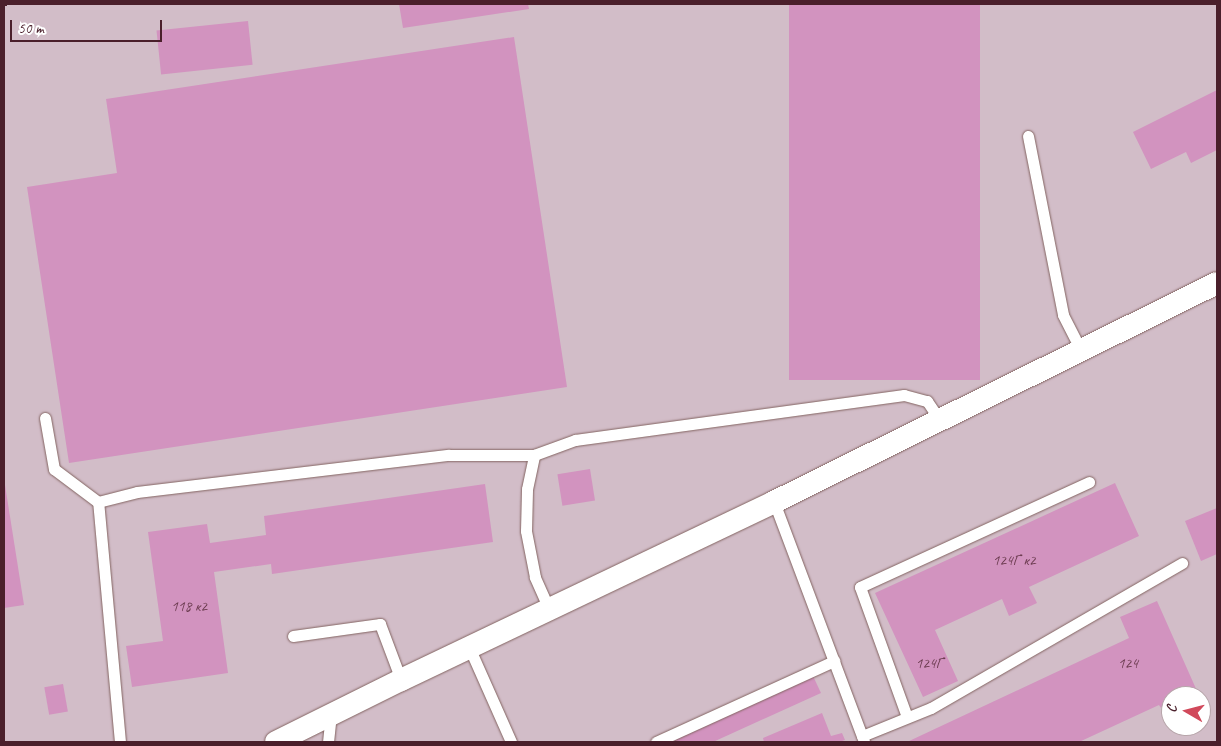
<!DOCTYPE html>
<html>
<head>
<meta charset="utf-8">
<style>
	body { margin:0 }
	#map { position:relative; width:1221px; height:746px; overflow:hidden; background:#ede4c6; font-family:Caveat,sans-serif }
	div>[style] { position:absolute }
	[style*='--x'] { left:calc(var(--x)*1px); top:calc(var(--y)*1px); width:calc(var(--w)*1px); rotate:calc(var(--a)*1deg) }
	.industrial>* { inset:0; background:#d2bdc8 }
	.building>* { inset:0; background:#d293bf; transform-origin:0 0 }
	.roads { filter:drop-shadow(0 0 1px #836461) drop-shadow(0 0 1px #836461) }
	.service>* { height:11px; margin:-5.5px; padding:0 5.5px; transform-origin:5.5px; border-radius:5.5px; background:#fff }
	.minor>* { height:22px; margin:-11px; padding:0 11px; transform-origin:11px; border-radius:11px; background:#fff }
	.rail>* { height:4px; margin-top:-2px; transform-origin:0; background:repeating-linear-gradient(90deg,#4a1f2b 0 8px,transparent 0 12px) }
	span { translate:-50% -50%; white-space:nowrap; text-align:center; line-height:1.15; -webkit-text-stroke:4px #fff; paint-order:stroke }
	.number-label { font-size:15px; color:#6c3c50 }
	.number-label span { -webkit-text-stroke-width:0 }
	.frame { position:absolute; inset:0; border:5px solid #4a1f2b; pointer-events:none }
	.north { position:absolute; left:1161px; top:686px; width:50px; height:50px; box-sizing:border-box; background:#fff; border:1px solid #b7a5aa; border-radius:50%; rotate:278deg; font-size:14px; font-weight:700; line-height:20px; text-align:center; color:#4a1f2b }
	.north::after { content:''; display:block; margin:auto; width:18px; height:22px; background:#d1495b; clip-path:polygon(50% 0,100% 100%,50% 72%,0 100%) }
	.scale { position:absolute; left:10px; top:20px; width:152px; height:22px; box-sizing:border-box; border:2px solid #4a1f2b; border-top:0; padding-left:6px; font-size:15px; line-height:18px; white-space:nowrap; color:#4a1f2b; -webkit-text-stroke:4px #fff; paint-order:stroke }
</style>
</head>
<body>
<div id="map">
	<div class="industrial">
		<i style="clip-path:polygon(evenodd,4px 4px,1217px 4px,1217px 742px,4px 742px,4px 4px,1171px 696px,1201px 696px,1201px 726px,1171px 726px,1171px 696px)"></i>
	</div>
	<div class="building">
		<i style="clip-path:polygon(399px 4px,528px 4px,529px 9px,403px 28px)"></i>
		<i style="left:789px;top:4px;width:191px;height:376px"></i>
		<i style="left:248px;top:21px;width:44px;height:92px;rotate:84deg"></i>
		<i style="clip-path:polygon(514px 37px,567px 387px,69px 463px,27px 187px,117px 173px,106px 99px)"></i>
		<i style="clip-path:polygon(1217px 90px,1217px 150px,1191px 163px,1186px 152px,1151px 169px,1133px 132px)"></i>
		<i style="left:590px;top:469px;width:32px;height:33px;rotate:81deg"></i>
		<i style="clip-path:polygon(1115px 483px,1139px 536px,1029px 587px,1037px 603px,1009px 616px,1002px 599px,935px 630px,958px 681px,923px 697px,875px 593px)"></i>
		<i style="clip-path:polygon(485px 484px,493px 542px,272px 574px,271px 564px,214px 572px,228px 673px,132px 687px,126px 646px,163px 641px,148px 532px,207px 524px,210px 543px,266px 535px,264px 516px)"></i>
		<i style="clip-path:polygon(5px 485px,24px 605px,4px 608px,4px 486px)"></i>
		<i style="clip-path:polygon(1217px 508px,1217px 554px,1201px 561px,1185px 521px)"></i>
		<i style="clip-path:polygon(1157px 601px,1197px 691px,1187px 696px,1171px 696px,1171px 703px,1161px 708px,1159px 705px,1079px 742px,907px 742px,1129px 638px,1120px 617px)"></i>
		<i style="clip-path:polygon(813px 676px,821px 693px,713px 742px,669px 742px)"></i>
		<i style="left:63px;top:684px;width:28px;height:19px;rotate:80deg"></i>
		<i style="clip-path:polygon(822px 713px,831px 736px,842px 733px,845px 740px,839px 742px,764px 742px,763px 738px)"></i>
	</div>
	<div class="roads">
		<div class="service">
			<i style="--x:1028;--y:136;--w:182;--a:78.9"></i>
			<i style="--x:1063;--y:315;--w:39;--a:63"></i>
			<i style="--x:45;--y:418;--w:52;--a:80"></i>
			<i style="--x:54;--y:469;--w:55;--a:36.9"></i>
			<i style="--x:774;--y:502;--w:256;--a:69.4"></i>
			<i style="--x:549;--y:609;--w:35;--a:-114"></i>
			<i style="--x:535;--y:577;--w:47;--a:-101.1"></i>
			<i style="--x:526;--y:531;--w:42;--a:-88.6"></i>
			<i style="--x:527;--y:489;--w:35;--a:-78"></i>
			<i style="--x:534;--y:455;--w:44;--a:-20.1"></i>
			<i style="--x:575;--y:440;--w:332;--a:-7.8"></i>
			<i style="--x:904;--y:395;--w:24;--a:15"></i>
			<i style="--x:927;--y:401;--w:23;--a:56"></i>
			<i style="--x:293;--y:636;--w:88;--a:-7.9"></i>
			<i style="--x:380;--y:624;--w:60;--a:69.4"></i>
			<i style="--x:469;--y:647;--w:104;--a:66.1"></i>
			<i style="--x:907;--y:717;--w:138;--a:-109.9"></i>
			<i style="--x:860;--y:587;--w:252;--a:-24.6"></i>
			<i style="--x:862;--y:736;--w:74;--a:-22.1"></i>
			<i style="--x:931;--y:708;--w:290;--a:-30"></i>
			<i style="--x:120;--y:742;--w:241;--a:-95.2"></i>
			<i style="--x:98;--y:502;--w:40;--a:-14.4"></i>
			<i style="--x:137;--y:492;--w:314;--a:-6.8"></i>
			<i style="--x:449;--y:455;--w:85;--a:0"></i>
			<i style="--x:328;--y:742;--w:29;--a:-84"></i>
			<i style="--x:656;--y:742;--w:196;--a:-24.5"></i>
		</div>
		<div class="minor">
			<i style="--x:276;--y:742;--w:140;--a:-26.4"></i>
			<i style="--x:401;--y:680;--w:413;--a:-25.5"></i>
			<i style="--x:774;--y:502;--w:494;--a:-26.3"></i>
		</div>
	</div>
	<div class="rail">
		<i style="--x:4;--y:4;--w:3;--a:0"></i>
	</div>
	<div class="number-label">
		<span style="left:1014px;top:561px">124Г к2</span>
		<span style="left:189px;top:607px">118 к2</span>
		<span style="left:929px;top:664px">124Г</span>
		<span style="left:1128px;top:664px">124</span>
	</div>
	<div class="frame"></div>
	<div class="north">С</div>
	<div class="scale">50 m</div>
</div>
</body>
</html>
